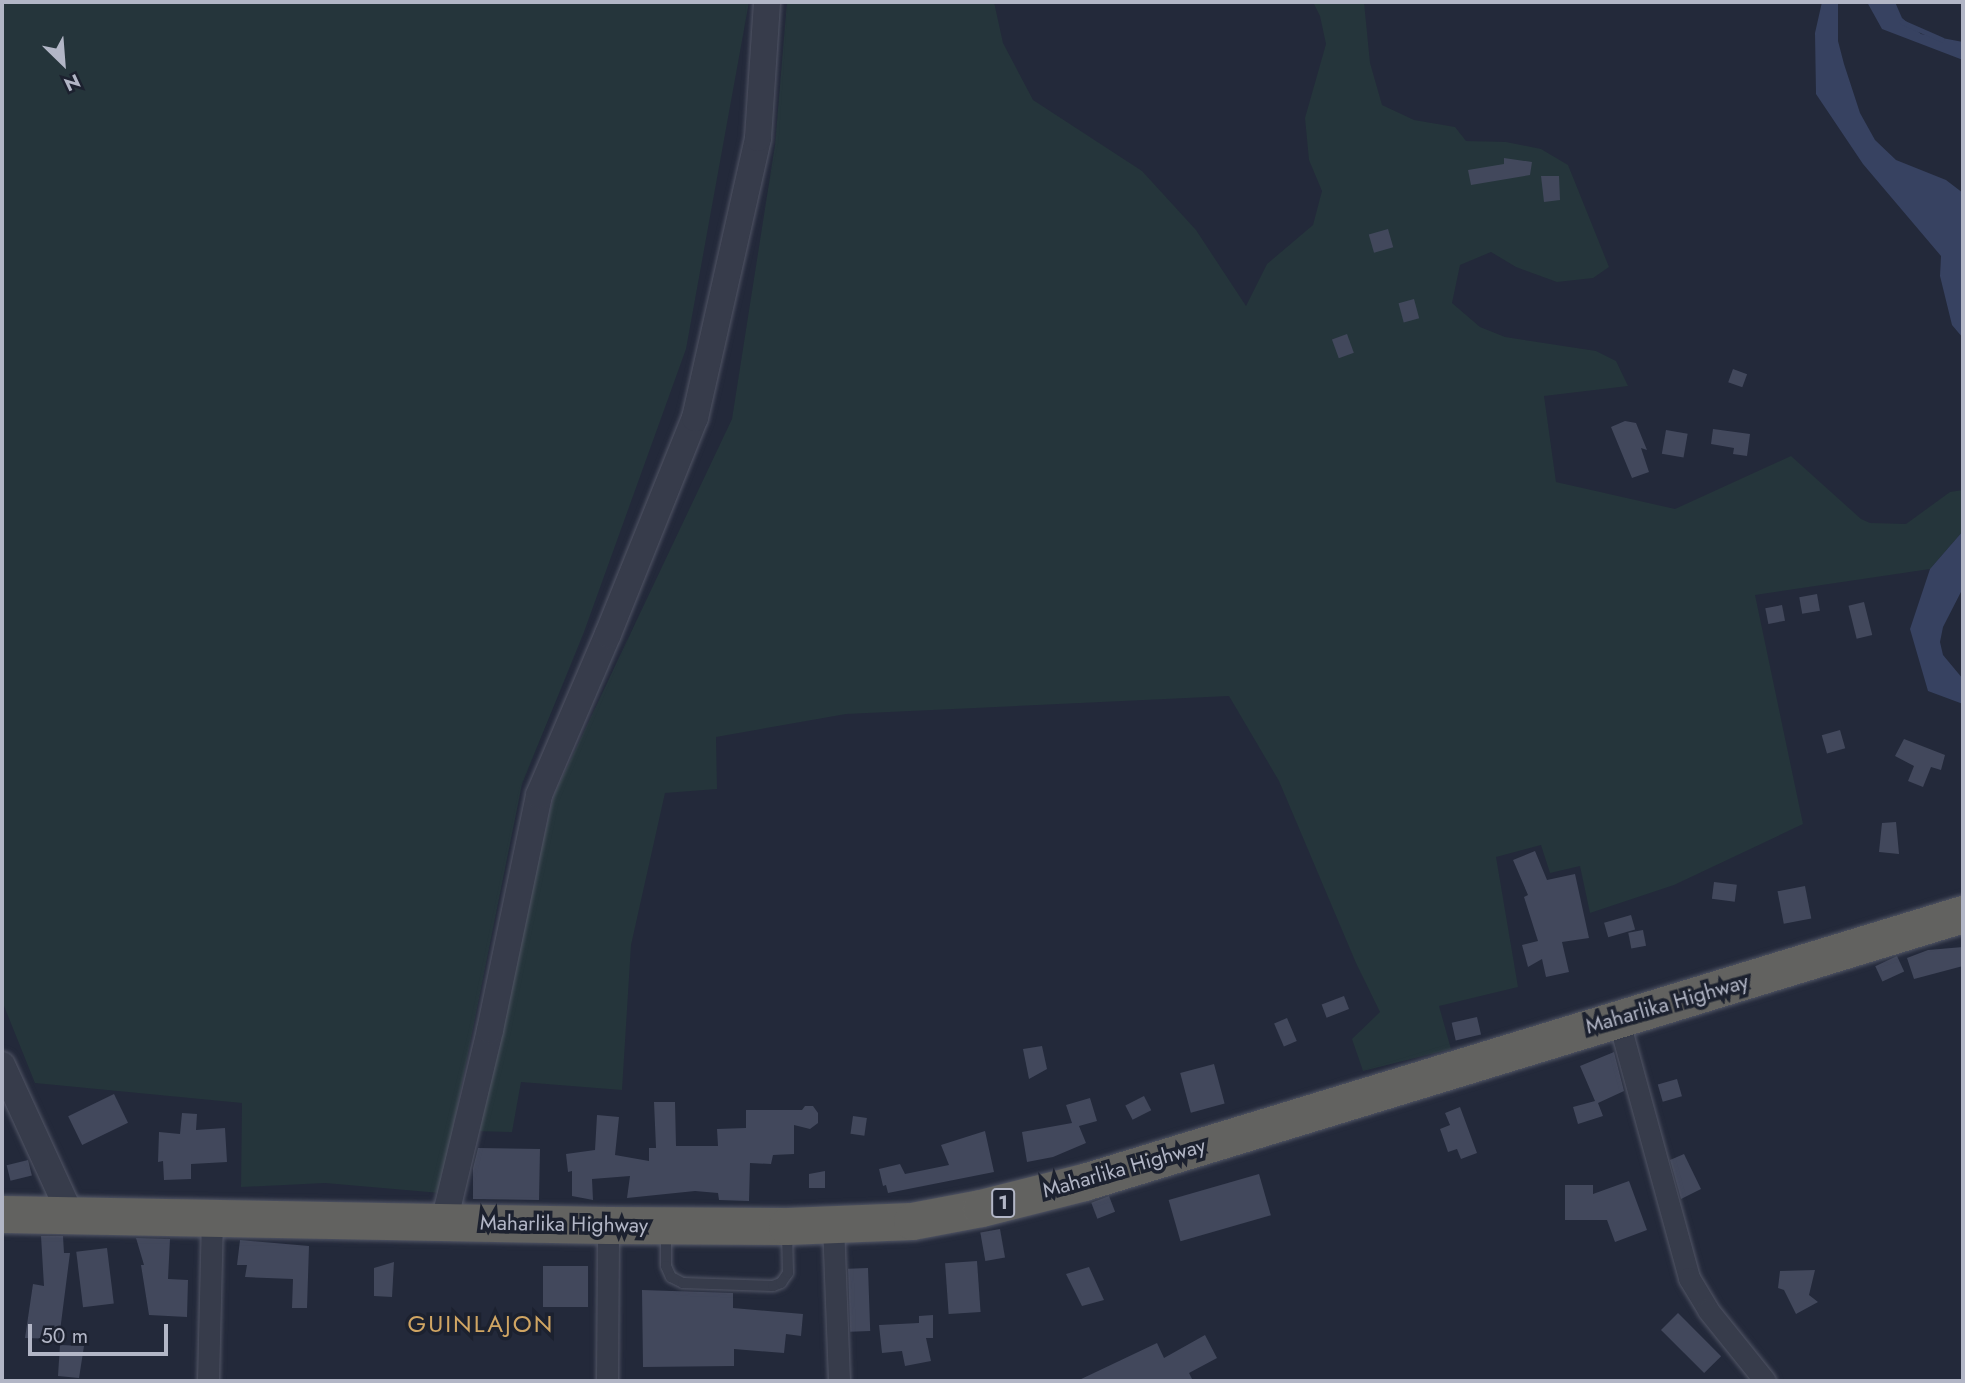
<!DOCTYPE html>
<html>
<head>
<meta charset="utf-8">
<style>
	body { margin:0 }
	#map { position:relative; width:1965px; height:1383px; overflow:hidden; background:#23293a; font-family:Jost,sans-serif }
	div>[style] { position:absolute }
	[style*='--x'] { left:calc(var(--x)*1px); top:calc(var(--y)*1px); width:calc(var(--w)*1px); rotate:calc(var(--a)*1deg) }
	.green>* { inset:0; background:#25353b }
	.water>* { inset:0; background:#374261 }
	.stream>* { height:5px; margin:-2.5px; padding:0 2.5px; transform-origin:2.5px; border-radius:2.5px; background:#374261 }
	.building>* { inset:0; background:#42485c; transform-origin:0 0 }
	.roads { filter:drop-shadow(0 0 2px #525666) drop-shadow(0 0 2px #525666) }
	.service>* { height:10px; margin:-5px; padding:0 5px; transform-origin:5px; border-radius:5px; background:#373c4b }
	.minor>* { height:21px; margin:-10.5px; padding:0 10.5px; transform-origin:10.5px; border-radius:10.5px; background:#373c4b }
	.tertiary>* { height:26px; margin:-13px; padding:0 13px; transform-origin:13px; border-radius:13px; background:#373c4b }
	.trunk>* { height:37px; margin:-18.5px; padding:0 18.5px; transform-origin:18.5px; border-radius:18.5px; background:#626260 }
	span { translate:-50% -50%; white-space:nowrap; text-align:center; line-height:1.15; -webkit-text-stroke:7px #1c212f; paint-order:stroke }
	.shield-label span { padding:2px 5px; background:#1c212f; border:2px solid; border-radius:5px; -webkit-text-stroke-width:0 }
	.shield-label { font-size:19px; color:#b2b6c6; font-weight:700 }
	.street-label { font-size:21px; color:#b2b6c6 }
	.quarter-label { font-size:24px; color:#d0a563; letter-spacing:2px }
	.frame { position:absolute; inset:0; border:4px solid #b2b6c6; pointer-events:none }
	.north { position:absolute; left:28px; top:28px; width:70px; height:70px; -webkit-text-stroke:5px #1c212f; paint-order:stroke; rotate:155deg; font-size:19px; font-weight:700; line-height:28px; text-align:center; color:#b2b6c6 }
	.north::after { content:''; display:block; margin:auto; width:24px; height:32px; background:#b2b6c6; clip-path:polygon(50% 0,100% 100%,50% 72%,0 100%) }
	.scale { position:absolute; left:28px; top:1324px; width:140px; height:32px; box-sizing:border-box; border:4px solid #b2b6c6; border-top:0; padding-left:9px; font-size:21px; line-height:24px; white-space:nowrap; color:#b2b6c6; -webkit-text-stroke:5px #1c212f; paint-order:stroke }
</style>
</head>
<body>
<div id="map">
	<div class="green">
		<i style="clip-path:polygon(3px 2px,749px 2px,686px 349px,584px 632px,522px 784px,440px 1193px,325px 1183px,241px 1187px,242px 1103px,35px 1083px,2px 1001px)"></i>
		<i style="clip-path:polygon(787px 2px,994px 2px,1003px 43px,1033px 100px,1142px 171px,1196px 230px,1246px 306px,1267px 264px,1313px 225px,1322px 191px,1309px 160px,1305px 118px,1326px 44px,1320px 16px,1313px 2px,1364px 2px,1370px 63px,1382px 105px,1414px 120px,1455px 127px,1466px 141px,1506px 142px,1541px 149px,1568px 165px,1609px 267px,1593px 278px,1557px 282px,1516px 267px,1491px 252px,1460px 265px,1452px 303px,1480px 327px,1505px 337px,1596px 351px,1616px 361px,1628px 386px,1544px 396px,1556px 482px,1675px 509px,1791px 456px,1861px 519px,1870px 523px,1906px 524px,1950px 492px,1963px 490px,1963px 531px,1930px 569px,1755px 595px,1803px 824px,1674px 885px,1590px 913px,1580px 866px,1550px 873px,1541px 845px,1496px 857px,1518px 987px,1439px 1006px,1451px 1049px,1363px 1071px,1352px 1039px,1380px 1012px,1356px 963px,1279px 781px,1229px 696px,846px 714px,716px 737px,717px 789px,665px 793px,631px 945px,622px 1090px,521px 1082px,512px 1132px,473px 1131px,554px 795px,732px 419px,775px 145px)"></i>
	</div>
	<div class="water">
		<i style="clip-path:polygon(1822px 2px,1838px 2px,1838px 41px,1844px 64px,1860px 113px,1875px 140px,1896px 160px,1946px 180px,1963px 193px,1963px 338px,1952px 325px,1940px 276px,1941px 256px,1863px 164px,1816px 94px,1815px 33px)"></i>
		<i style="clip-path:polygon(1867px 2px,1895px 2px,1902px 18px,1921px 34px,1963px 42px,1963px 60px,1882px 29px)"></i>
		<i style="clip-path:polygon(1963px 531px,1963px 588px,1943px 627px,1940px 642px,1943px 655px,1963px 679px,1963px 704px,1928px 691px,1910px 629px,1930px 569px)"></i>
	</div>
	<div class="stream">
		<i style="--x:1902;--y:22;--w:43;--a:23.6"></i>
	</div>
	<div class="building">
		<i style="clip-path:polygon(1504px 158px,1532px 162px,1530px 175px,1471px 185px,1468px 170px,1504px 164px)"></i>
		<i style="clip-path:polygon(1541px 176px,1559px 176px,1560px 200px,1544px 202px)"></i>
		<i style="left:1388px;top:229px;width:19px;height:20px;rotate:74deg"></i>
		<i style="left:1414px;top:299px;width:20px;height:16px;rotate:75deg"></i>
		<i style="left:1347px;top:334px;width:20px;height:16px;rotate:70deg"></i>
		<i style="left:1733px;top:369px;width:15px;height:14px;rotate:20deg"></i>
		<i style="clip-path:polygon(1625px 421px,1636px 423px,1647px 450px,1641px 448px,1649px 472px,1632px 478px,1611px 427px)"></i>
		<i style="clip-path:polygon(1713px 429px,1750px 434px,1747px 456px,1733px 454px,1734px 448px,1711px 444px)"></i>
		<i style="left:1666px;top:430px;width:22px;height:24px;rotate:10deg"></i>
		<i style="left:1817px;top:594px;width:17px;height:18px;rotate:80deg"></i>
		<i style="left:1864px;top:602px;width:34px;height:16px;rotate:76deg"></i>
		<i style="left:1782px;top:605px;width:16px;height:17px;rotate:79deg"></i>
		<i style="left:1840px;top:730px;width:19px;height:19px;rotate:74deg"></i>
		<i style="clip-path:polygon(1904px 739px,1945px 755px,1941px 770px,1931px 767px,1923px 787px,1908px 781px,1914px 766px,1895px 756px)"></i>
		<i style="clip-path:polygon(1896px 822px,1899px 854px,1879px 852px,1882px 823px)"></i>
		<i style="clip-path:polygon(1535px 851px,1547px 880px,1575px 874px,1589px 938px,1562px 942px,1569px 972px,1546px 977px,1542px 959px,1528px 967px,1522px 945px,1538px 941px,1524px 897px,1528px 895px,1513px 860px)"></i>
		<i style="left:1714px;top:882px;width:23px;height:17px;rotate:7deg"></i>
		<i style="left:1805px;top:886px;width:33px;height:28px;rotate:79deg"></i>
		<i style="left:1631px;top:915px;width:15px;height:28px;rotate:74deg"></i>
		<i style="left:1643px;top:930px;width:16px;height:15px;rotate:79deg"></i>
		<i style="clip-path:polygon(1963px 947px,1963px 966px,1914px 979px,1907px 958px,1928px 950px)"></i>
		<i style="left:1897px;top:956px;width:17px;height:24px;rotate:65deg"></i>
		<i style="left:1344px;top:996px;width:14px;height:24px;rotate:69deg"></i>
		<i style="left:1477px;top:1017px;width:18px;height:26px;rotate:77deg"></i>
		<i style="left:1287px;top:1018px;width:25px;height:14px;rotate:67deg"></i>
		<i style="clip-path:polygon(1042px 1046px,1047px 1069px,1029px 1079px,1023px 1049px)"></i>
		<i style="clip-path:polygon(1614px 1052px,1624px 1091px,1598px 1103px,1603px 1116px,1578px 1124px,1573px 1107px,1595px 1101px,1580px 1066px)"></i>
		<i style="left:1214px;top:1064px;width:41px;height:35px;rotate:75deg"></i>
		<i style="left:1677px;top:1079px;width:18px;height:20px;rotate:74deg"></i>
		<i style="left:114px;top:1094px;width:32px;height:51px;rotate:64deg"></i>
		<i style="left:1144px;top:1096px;width:16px;height:21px;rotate:63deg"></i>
		<i style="clip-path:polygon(1090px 1098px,1097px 1121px,1079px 1126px,1086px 1143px,1053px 1157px,1027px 1162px,1022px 1132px,1072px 1123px,1066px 1105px)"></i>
		<i style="clip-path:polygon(654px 1102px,675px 1102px,676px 1146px,718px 1146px,717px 1129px,746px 1128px,746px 1110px,802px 1110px,805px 1106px,813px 1106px,818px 1113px,818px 1123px,810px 1129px,794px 1125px,794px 1154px,773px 1155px,771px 1164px,750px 1163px,749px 1201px,719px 1200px,718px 1193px,695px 1191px,627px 1198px,630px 1176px,592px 1179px,593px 1200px,572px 1196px,572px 1171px,568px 1172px,566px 1154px,595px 1150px,597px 1115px,619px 1117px,615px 1155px,649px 1161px,649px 1148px,656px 1148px)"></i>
		<i style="clip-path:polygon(1460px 1107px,1477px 1153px,1461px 1159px,1457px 1149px,1448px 1152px,1440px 1129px,1450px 1125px,1445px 1113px)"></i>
		<i style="clip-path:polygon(182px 1113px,197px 1114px,196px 1130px,225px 1128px,227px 1162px,191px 1164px,191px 1179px,164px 1180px,163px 1161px,158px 1162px,159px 1132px,180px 1134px)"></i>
		<i style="left:853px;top:1116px;width:14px;height:18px;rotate:8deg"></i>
		<i style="clip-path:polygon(985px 1131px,994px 1172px,888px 1193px,886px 1185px,883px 1186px,879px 1169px,900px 1164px,905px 1174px,949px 1165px,941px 1145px)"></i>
		<i style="clip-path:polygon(478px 1148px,540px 1149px,539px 1200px,473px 1199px,473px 1168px)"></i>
		<i style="clip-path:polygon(1684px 1154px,1701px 1189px,1681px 1199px,1670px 1160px)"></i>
		<i style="left:28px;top:1160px;width:16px;height:22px;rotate:76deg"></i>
		<i style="clip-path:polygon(825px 1171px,825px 1188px,809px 1188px,809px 1174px)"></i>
		<i style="left:1259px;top:1174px;width:43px;height:94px;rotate:74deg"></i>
		<i style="clip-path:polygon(1629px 1181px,1647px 1230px,1615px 1242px,1607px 1220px,1565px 1220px,1565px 1185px,1593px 1185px,1593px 1194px)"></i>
		<i style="left:1109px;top:1196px;width:17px;height:19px;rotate:69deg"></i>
		<i style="left:1000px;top:1229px;width:29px;height:20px;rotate:80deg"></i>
		<i style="clip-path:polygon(41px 1236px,63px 1236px,64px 1253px,70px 1253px,59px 1339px,25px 1338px,33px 1284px,44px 1286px)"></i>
		<i style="clip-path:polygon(136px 1238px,170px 1239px,168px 1279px,188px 1280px,187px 1317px,149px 1315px,141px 1265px,144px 1265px)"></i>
		<i style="clip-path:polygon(240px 1240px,309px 1246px,307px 1308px,292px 1308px,293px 1279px,245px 1277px,247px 1265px,237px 1265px)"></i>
		<i style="left:107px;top:1248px;width:56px;height:31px;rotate:83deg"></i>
		<i style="left:977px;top:1261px;width:51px;height:32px;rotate:86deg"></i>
		<i style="clip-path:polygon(394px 1262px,392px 1297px,374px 1296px,374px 1268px)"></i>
		<i style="left:588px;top:1266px;width:41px;height:45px;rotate:90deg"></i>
		<i style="clip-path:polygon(1089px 1267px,1104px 1300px,1082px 1306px,1066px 1274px)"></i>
		<i style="left:868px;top:1268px;width:63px;height:20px;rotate:88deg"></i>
		<i style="clip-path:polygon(1815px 1270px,1809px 1295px,1818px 1302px,1796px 1314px,1784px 1290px,1778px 1288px,1780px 1271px)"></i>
		<i style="clip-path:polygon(642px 1290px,733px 1293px,733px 1308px,803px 1314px,801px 1336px,786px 1334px,784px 1353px,734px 1349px,734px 1366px,643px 1367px)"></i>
		<i style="left:1678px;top:1313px;width:61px;height:24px;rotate:45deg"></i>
		<i style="clip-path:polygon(933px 1315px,933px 1338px,926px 1338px,931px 1361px,905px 1366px,902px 1351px,882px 1353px,879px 1325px,919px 1323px,919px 1316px)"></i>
		<i style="clip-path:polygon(1205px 1335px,1217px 1358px,1189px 1373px,1193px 1381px,1077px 1381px,1157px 1343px,1164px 1358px)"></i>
		<i style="clip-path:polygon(60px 1345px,84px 1346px,79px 1378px,58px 1376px)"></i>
	</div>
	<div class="roads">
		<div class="service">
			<i style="--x:666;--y:1232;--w:34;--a:90"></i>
			<i style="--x:666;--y:1266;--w:12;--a:66"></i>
			<i style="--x:671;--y:1277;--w:13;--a:27"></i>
			<i style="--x:683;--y:1283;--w:90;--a:1.9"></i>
			<i style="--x:773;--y:1286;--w:9;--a:-21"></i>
			<i style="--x:781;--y:1283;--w:12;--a:-55"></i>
			<i style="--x:788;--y:1273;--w:40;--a:-91.4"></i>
		</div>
		<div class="minor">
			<i style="--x:1618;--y:1018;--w:270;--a:74.7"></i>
			<i style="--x:1689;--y:1278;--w:37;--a:59"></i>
			<i style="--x:1708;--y:1310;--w:91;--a:51.2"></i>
			<i style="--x:833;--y:1224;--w:157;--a:87.8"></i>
			<i style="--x:208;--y:1381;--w:163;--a:-88.6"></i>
			<i style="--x:607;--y:1381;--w:156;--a:-89.6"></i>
		</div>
		<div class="tertiary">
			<i style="--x:2;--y:1065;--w:166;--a:65.4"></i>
			<i style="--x:444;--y:1222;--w:197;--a:-76.5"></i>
			<i style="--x:490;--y:1030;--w:240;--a:-78.2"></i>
			<i style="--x:539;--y:795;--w:175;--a:-66.8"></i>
			<i style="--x:608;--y:634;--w:233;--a:-68.1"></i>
			<i style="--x:695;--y:418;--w:287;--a:-77.3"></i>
			<i style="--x:758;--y:138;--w:136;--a:-86.2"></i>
		</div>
		<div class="trunk">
			<i style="--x:2;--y:1214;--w:606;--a:1.04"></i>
			<i style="--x:608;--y:1225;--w:179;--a:0.3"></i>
			<i style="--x:787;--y:1226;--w:125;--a:-2.3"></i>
			<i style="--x:912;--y:1221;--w:70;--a:-10.7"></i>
			<i style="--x:981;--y:1208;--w:106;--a:-14.2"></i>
			<i style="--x:1084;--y:1182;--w:919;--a:-16.96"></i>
		</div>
	</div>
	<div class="shield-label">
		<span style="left:1003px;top:1203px">1</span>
	</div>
	<div class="street-label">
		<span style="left:1667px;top:1004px;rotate:-16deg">Maharlika Highway</span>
		<span style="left:1124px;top:1168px;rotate:-16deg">Maharlika Highway</span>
		<span style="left:564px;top:1224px;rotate:1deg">Maharlika Highway</span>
	</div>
	<div class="quarter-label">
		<span style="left:481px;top:1324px">GUINLAJON</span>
	</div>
	<div class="frame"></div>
	<div class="north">N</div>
	<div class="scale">50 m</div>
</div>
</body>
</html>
